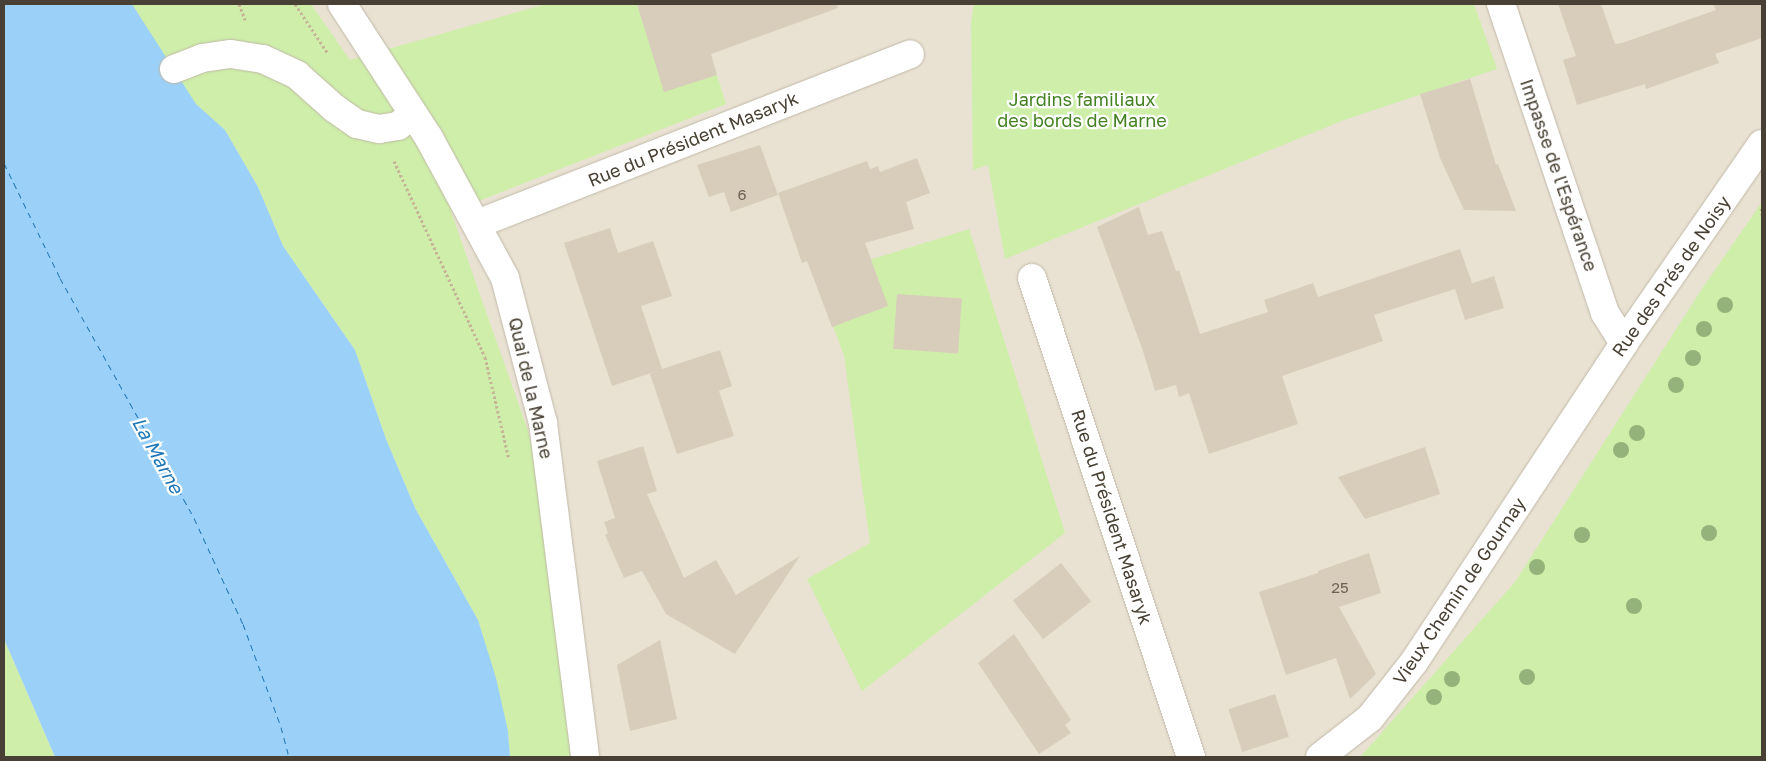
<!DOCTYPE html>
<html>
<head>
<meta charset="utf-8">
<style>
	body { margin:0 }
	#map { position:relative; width:1766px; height:761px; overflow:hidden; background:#f5f0e6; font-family:"Golos Text",sans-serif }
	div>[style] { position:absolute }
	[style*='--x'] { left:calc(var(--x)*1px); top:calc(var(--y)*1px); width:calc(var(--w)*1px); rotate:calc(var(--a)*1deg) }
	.residential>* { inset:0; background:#e9e2d3 }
	.green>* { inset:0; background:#ceeeaa }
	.water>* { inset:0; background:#9bd1f8 }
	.ferry>* { height:1px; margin-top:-0.5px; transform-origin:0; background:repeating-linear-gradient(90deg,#2077b7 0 6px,transparent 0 11px) }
	.building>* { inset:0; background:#d8ccba; transform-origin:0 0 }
	.path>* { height:3px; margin-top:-1.5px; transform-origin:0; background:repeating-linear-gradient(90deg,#c5b597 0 2.5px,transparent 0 5px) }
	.roads { filter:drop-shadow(0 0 1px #c1b8a7) drop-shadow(0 0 1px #c1b8a7) }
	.minor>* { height:28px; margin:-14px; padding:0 14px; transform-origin:14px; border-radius:14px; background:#fff }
	.trees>* { width:16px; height:16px; margin:-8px; border-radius:50%; background:#94b37a }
	span { translate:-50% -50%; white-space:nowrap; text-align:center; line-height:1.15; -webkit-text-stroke:4.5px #fff; paint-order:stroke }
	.number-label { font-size:15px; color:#6c6356 }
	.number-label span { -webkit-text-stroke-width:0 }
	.park-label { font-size:18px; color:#448121 }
	.street-label { font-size:18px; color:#484034 }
	.water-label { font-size:19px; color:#2077b7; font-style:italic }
	.frame { position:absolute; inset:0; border:5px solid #484034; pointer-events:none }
</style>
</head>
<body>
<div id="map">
	<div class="residential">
		<i style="clip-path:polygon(132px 4px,1762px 4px,1762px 757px,510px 757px,508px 731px,478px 620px,415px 508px,386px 439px,355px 350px,283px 246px,258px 187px,225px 130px,196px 104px)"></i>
	</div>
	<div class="green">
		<i style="clip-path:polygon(70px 4px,311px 4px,350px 60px,546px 4px,695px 4px,726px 104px,451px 212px,528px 431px,564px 573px,585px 757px,510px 757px,508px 731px,478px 620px,415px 508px,386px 439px,355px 350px,283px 246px,258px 187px,225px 130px)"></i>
		<i style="clip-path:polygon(974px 4px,1474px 4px,1497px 69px,1344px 120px,1005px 259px,988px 165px,973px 170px,971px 22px)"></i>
		<i style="clip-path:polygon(1762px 202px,1762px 757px,1360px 757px,1515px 582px,1701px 290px)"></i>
		<i style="clip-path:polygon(969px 229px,1065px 533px,862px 691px,807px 579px,870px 543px,844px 356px,815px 277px)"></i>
		<i style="clip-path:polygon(4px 639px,55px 757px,4px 757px)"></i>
	</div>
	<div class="water">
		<i style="clip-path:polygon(4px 4px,132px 4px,196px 104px,225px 130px,258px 187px,283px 246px,355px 350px,386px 439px,415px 508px,478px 620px,496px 678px,508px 731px,510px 757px,55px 757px,4px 639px)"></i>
	</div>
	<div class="ferry">
		<i style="--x:4;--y:163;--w:128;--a:64"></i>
		<i style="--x:60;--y:278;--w:275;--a:60.8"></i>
		<i style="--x:194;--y:518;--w:117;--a:65.2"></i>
		<i style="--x:243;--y:624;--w:110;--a:69.7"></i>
		<i style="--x:281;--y:727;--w:31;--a:75"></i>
	</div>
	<div class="building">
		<i style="clip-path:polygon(637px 4px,837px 4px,838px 8px,711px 54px,717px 75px,664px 92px)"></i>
		<i style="clip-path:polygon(1558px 4px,1601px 4px,1615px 44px,1622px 43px,1716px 10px,1713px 4px,1762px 4px,1762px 38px,1715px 54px,1719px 63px,1646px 89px,1645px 84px,1577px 105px,1563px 60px,1576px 56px)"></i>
		<i style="clip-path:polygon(1470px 79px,1496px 165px,1498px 164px,1516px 211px,1464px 210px,1440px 158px,1420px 94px)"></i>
		<i style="clip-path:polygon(760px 145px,778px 195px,731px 212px,724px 192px,709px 197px,697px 165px)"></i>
		<i style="clip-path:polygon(917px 158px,930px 193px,906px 202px,914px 229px,865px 243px,888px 306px,832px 327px,807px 261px,802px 263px,778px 193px,867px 161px,870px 169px,878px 166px,880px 172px)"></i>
		<i style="clip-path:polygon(1139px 207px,1148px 235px,1162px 231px,1176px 271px,1179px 270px,1200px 334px,1268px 312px,1264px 300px,1313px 283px,1318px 297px,1460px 249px,1472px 283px,1470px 284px,1494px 276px,1504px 308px,1465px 320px,1455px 289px,1374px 315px,1383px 341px,1282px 376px,1298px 424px,1209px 454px,1189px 393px,1179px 397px,1176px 385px,1155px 391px,1143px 351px,1097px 227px)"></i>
		<i style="clip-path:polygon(610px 228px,618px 253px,653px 241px,672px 296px,641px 306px,662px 369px,720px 350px,732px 386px,719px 391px,734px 436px,677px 454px,650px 374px,660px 370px,612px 386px,564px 243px)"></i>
		<i style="left:897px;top:294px;width:65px;height:55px;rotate:4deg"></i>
		<i style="clip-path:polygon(643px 446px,657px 491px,647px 494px,684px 578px,716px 560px,736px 595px,800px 556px,735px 654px,666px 614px,642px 571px,624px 578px,605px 535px,608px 533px,604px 522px,615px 518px,597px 461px)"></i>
		<i style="clip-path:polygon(1425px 447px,1440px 494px,1365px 519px,1338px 477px)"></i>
		<i style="clip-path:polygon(1369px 553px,1381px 593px,1339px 607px,1376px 674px,1350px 699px,1336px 658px,1286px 675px,1259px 592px,1318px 573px,1318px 571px)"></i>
		<i style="left:1061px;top:563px;width:49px;height:61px;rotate:52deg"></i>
		<i style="clip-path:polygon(1014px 634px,1071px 720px,1065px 725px,1071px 733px,1039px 754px,978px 663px)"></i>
		<i style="clip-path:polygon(660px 640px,677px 719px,630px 731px,617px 665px)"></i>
		<i style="left:1275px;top:694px;width:45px;height:49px;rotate:72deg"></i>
	</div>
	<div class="path">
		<i style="--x:239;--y:4;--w:17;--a:69"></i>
		<i style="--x:295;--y:4;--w:58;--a:56.3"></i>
		<i style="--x:394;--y:161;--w:216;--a:65.1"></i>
		<i style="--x:485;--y:357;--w:105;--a:76.8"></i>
		<i style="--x:1761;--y:208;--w:7;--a:82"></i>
	</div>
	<div class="roads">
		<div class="minor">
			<i style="--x:342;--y:4;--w:160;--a:57"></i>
			<i style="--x:429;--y:138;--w:159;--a:61.5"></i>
			<i style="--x:505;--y:278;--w:150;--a:75.3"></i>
			<i style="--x:543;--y:423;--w:337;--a:82.8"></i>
			<i style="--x:1501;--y:4;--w:326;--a:71.4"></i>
			<i style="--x:1605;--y:313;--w:36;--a:58"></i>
			<i style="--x:174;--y:69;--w:30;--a:-21"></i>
			<i style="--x:202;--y:58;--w:29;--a:-8"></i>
			<i style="--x:231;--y:54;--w:32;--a:9"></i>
			<i style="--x:263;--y:59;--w:38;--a:25"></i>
			<i style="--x:297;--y:75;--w:50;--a:41.7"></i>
			<i style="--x:334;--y:108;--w:28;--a:35"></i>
			<i style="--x:357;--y:124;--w:23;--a:13"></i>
			<i style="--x:379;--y:129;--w:19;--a:-9"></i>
			<i style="--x:398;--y:126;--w:19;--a:-39"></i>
			<i style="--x:477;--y:224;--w:465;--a:-21.4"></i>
			<i style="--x:1032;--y:278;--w:505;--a:71.64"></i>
			<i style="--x:1320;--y:757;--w:63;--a:-38"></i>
			<i style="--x:1370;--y:718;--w:71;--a:-51.8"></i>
			<i style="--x:1414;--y:662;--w:382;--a:-56.6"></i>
			<i style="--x:1624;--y:343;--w:242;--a:-55.3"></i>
		</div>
	</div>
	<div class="trees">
		<i style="left:1725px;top:305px"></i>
		<i style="left:1704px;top:329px"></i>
		<i style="left:1693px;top:358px"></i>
		<i style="left:1676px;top:385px"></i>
		<i style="left:1637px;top:433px"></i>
		<i style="left:1621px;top:450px"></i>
		<i style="left:1709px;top:533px"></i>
		<i style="left:1582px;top:535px"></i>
		<i style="left:1537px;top:567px"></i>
		<i style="left:1634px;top:606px"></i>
		<i style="left:1527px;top:677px"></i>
		<i style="left:1452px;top:679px"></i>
		<i style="left:1434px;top:697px"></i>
	</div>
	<div class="number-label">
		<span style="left:742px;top:195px">6</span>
		<span style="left:1340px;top:588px">25</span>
	</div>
	<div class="park-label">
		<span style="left:1082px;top:110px">Jardins familiaux<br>des bords de Marne</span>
	</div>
	<div class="street-label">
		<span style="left:693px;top:139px;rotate:-22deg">Rue du Président Masaryk</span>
		<span style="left:1559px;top:175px;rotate:71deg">Impasse de l'Espérance</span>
		<span style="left:1671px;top:276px;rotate:-55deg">Rue des Prés de Noisy</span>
		<span style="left:531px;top:388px;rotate:77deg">Quai de la Marne</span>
		<span style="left:1112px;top:517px;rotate:72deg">Rue du Président Masaryk</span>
		<span style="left:1459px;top:591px;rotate:-56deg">Vieux Chemin de Gournay</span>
	</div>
	<div class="water-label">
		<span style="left:158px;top:455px;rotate:61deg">La Marne</span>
	</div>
	<div class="frame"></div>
</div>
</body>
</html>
